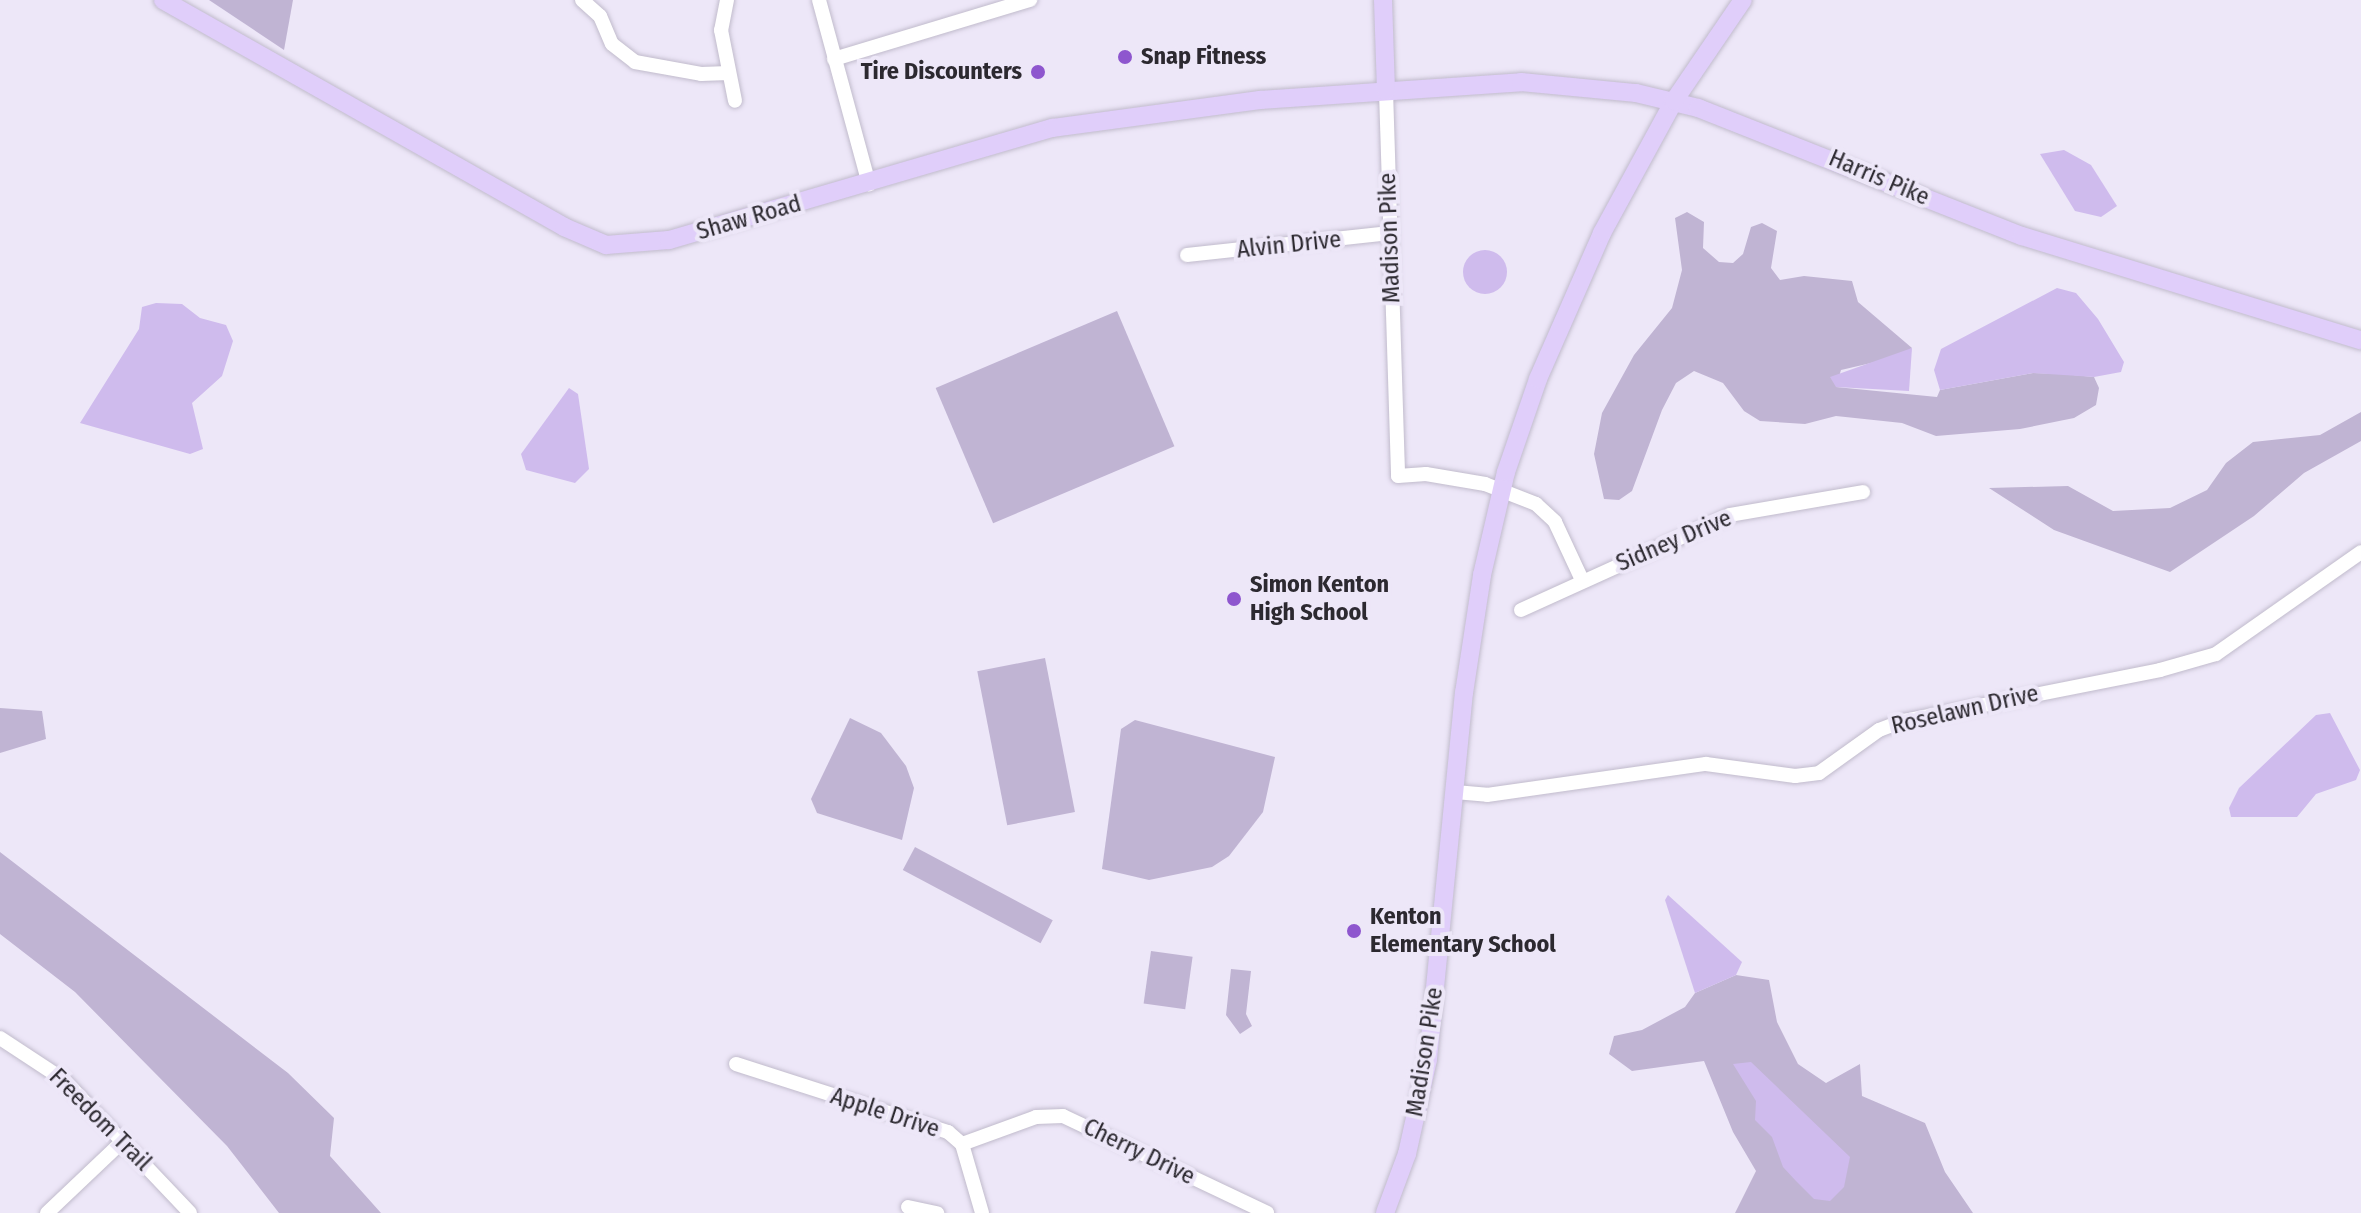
<!DOCTYPE html>
<html>
<head>
<meta charset="utf-8">
<style>
	body { margin:0 }
	#map { position:relative; width:2361px; height:1213px; overflow:hidden; background:#ede7f8; font-family:"Fira Sans Condensed",sans-serif }
	div>[style] { position:absolute }
	[style*='--x'] { left:calc(var(--x)*1px); top:calc(var(--y)*1px); width:calc(var(--w)*1px); rotate:calc(var(--a)*1deg) }
	.green>* { inset:0; background:#c0b4d3; transform-origin:0 0 }
	.water>* { inset:0; background:#cfbbed }
	.round { border-radius:50% }
	.roads { filter:drop-shadow(0 0 2px #c1bbcc) drop-shadow(0 0 2px #c1bbcc) }
	.minor>* { height:14px; margin:-7px; padding:0 7px; transform-origin:7px; border-radius:7px; background:#fff }
	.major>* { height:18px; margin:-9px; padding:0 9px; transform-origin:9px; border-radius:9px; background:#e0cefa }
	.dots>* { width:22px; height:22px; translate:-50% -50%; box-sizing:border-box; border:4px solid #ede7f8; border-radius:50% }
	span { translate:-50% -50%; white-space:nowrap; text-align:center; line-height:1.15; -webkit-text-stroke:8px #ede7f8; paint-order:stroke }
	.poi-label { font-size:24px; color:#2c2930; font-weight:700 }
	.left { translate:0 -50%; text-align:left }
	.right { translate:-100% -50%; text-align:right }
	.street-label { font-size:24px; color:#2c2930 }
</style>
</head>
<body>
<div id="map">
	<div class="green">
		<i style="clip-path:polygon(209px 0,293px 0,284px 50px)"></i>
		<i style="clip-path:polygon(1687px 212px,1704px 222px,1703px 248px,1719px 262px,1733px 263px,1743px 254px,1751px 227px,1762px 223px,1777px 231px,1771px 268px,1780px 280px,1804px 276px,1852px 281px,1858px 302px,1912px 348px,1897px 357px,1841px 370px,1836px 387px,1937px 397px,1940px 390px,2033px 373px,2063px 374px,2094px 377px,2099px 388px,2096px 405px,2074px 418px,2020px 429px,1936px 436px,1902px 423px,1836px 416px,1805px 424px,1760px 421px,1744px 411px,1723px 383px,1694px 371px,1676px 383px,1662px 410px,1632px 491px,1619px 500px,1604px 499px,1594px 454px,1602px 413px,1634px 355px,1672px 308px,1682px 270px,1675px 218px)"></i>
		<i style="left:1117px;top:311px;width:147px;height:197px;rotate:67deg"></i>
		<i style="clip-path:polygon(2361px 412px,2361px 441px,2304px 473px,2254px 516px,2170px 572px,2054px 530px,1989px 488px,2068px 486px,2113px 511px,2170px 508px,2207px 490px,2226px 463px,2253px 442px,2320px 435px)"></i>
		<i style="left:1045px;top:658px;width:157px;height:69px;rotate:79deg"></i>
		<i style="clip-path:polygon(0 708px,42px 711px,46px 739px,0 753px)"></i>
		<i style="clip-path:polygon(850px 718px,881px 733px,906px 766px,914px 788px,902px 840px,817px 813px,811px 799px)"></i>
		<i style="clip-path:polygon(1135px 720px,1275px 757px,1263px 812px,1229px 856px,1212px 867px,1149px 880px,1102px 869px,1121px 729px)"></i>
		<i style="left:915px;top:847px;width:156px;height:26px;rotate:28deg"></i>
		<i style="clip-path:polygon(0 852px,288px 1073px,334px 1118px,330px 1156px,381px 1213px,279px 1213px,227px 1146px,75px 992px,0 934px)"></i>
		<i style="left:1151px;top:951px;width:42px;height:53px;rotate:8deg"></i>
		<i style="clip-path:polygon(1231px 969px,1251px 971px,1246px 1014px,1252px 1026px,1240px 1034px,1226px 1015px)"></i>
		<i style="clip-path:polygon(1736px 975px,1769px 980px,1777px 1022px,1798px 1064px,1826px 1083px,1860px 1064px,1862px 1096px,1925px 1123px,1945px 1172px,1973px 1213px,1735px 1213px,1756px 1171px,1733px 1132px,1704px 1061px,1632px 1071px,1609px 1054px,1614px 1036px,1642px 1030px,1685px 1007px,1695px 993px)"></i>
	</div>
	<div class="water">
		<i style="clip-path:polygon(2064px 150px,2091px 165px,2117px 206px,2101px 217px,2075px 211px,2040px 154px)"></i>
		<i class="round" style="left:1463px;top:250px;width:44px;height:44px"></i>
		<i style="clip-path:polygon(2057px 288px,2076px 293px,2098px 319px,2124px 362px,2121px 372px,2094px 377px,2033px 373px,1940px 390px,1934px 370px,1941px 349px)"></i>
		<i style="clip-path:polygon(156px 303px,182px 304px,200px 318px,226px 325px,233px 341px,222px 376px,192px 403px,203px 449px,190px 454px,80px 423px,139px 329px,142px 307px)"></i>
		<i style="clip-path:polygon(1912px 348px,1909px 391px,1836px 387px,1830px 377px)"></i>
		<i style="clip-path:polygon(569px 388px,578px 394px,589px 469px,575px 483px,526px 470px,521px 454px)"></i>
		<i style="clip-path:polygon(2330px 713px,2360px 770px,2356px 780px,2316px 794px,2297px 817px,2231px 817px,2229px 808px,2239px 788px,2316px 715px)"></i>
		<i style="clip-path:polygon(1668px 895px,1742px 962px,1736px 975px,1695px 993px,1665px 900px)"></i>
		<i style="clip-path:polygon(1751px 1062px,1850px 1157px,1844px 1187px,1830px 1201px,1814px 1199px,1796px 1181px,1783px 1167px,1772px 1137px,1755px 1120px,1756px 1101px,1733px 1064px)"></i>
	</div>
	<div class="roads">
		<div class="minor">
			<i style="--x:582;--y:0;--w:24;--a:42"></i>
			<i style="--x:600;--y:16;--w:30;--a:67"></i>
			<i style="--x:612;--y:44;--w:29;--a:38"></i>
			<i style="--x:635;--y:62;--w:67;--a:10.3"></i>
			<i style="--x:701;--y:74;--w:28;--a:-2"></i>
			<i style="--x:727;--y:0;--w:31;--a:101"></i>
			<i style="--x:721;--y:30;--w:72;--a:78.8"></i>
			<i style="--x:819;--y:0;--w:191;--a:74.8"></i>
			<i style="--x:834;--y:59;--w:205;--a:-16.8"></i>
			<i style="--x:1386;--y:91;--w:385;--a:88.2"></i>
			<i style="--x:1398;--y:476;--w:28;--a:-4"></i>
			<i style="--x:1426;--y:474;--w:60;--a:9.6"></i>
			<i style="--x:1485;--y:484;--w:55;--a:21.4"></i>
			<i style="--x:1536;--y:504;--w:26;--a:43"></i>
			<i style="--x:1555;--y:522;--w:64;--a:65"></i>
			<i style="--x:1187;--y:255;--w:204;--a:-6.2"></i>
			<i style="--x:1521;--y:610;--w:230;--a:-24.4"></i>
			<i style="--x:1730;--y:515;--w:135;--a:-9.8"></i>
			<i style="--x:1455;--y:792;--w:32;--a:5"></i>
			<i style="--x:1487;--y:795;--w:221;--a:-8.1"></i>
			<i style="--x:1706;--y:764;--w:90;--a:7.7"></i>
			<i style="--x:1795;--y:776;--w:24;--a:-7"></i>
			<i style="--x:1819;--y:773;--w:74;--a:-35.6"></i>
			<i style="--x:1879;--y:730;--w:26;--a:-21"></i>
			<i style="--x:1903;--y:721;--w:262;--a:-11.2"></i>
			<i style="--x:2160;--y:670;--w:58;--a:-15.9"></i>
			<i style="--x:2216;--y:654;--w:177;--a:-35.1"></i>
			<i style="--x:0;--y:1038;--w:77;--a:33.3"></i>
			<i style="--x:64;--y:1080;--w:183;--a:46.5"></i>
			<i style="--x:736;--y:1064;--w:223;--a:17.8"></i>
			<i style="--x:948;--y:1132;--w:18;--a:41"></i>
			<i style="--x:962;--y:1144;--w:72;--a:73.8"></i>
			<i style="--x:962;--y:1144;--w:79;--a:-20"></i>
			<i style="--x:1036;--y:1117;--w:27;--a:-2"></i>
			<i style="--x:1063;--y:1116;--w:226;--a:25.4"></i>
			<i style="--x:908;--y:1207;--w:30;--a:12"></i>
			<i style="--x:47;--y:1213;--w:105;--a:-43.5"></i>
		</div>
		<div class="major">
			<i style="--x:163;--y:0;--w:461;--a:29.5"></i>
			<i style="--x:564;--y:227;--w:46;--a:23.2"></i>
			<i style="--x:606;--y:245;--w:63;--a:-4.5"></i>
			<i style="--x:669;--y:240;--w:400;--a:-16.3"></i>
			<i style="--x:1053;--y:128;--w:209;--a:-7.7"></i>
			<i style="--x:1260;--y:100;--w:262;--a:-3.9"></i>
			<i style="--x:1521;--y:82;--w:116;--a:5.5"></i>
			<i style="--x:1636;--y:93;--w:64;--a:13.6"></i>
			<i style="--x:1698;--y:108;--w:348;--a:21.6"></i>
			<i style="--x:2022;--y:236;--w:355;--a:17.1"></i>
			<i style="--x:1383;--y:0;--w:91;--a:88.1"></i>
			<i style="--x:1385;--y:1213;--w:63;--a:-69.6"></i>
			<i style="--x:1407;--y:1154;--w:97;--a:-77.5"></i>
			<i style="--x:1428;--y:1059;--w:368;--a:-84.4"></i>
			<i style="--x:1464;--y:693;--w:119;--a:-81.3"></i>
			<i style="--x:1482;--y:575;--w:106;--a:-76.9"></i>
			<i style="--x:1506;--y:472;--w:98;--a:-71"></i>
			<i style="--x:1538;--y:379;--w:159;--a:-66.3"></i>
			<i style="--x:1602;--y:233;--w:150;--a:-61.4"></i>
			<i style="--x:1674;--y:101;--w:122;--a:-55.7"></i>
		</div>
	</div>
	<div class="dots">
		<i style="left:1125px;top:57px;background:#8e56ce"></i>
		<i style="left:1038px;top:72px;background:#8e56ce"></i>
		<i style="left:1234px;top:599px;background:#8e56ce"></i>
		<i style="left:1354px;top:931px;background:#8e56ce"></i>
	</div>
	<div class="poi-label">
		<span class="left" style="left:1141px;top:57px">Snap Fitness</span>
		<span class="right" style="left:1022px;top:72px">Tire Discounters</span>
		<span class="left" style="left:1250px;top:599px">Simon Kenton<br>High School</span>
		<span class="left" style="left:1370px;top:931px">Kenton<br>Elementary School</span>
	</div>
	<div class="street-label">
		<span style="left:1879px;top:178px;rotate:23deg">Harris Pike</span>
		<span style="left:749px;top:218px;rotate:-16deg">Shaw Road</span>
		<span style="left:1390px;top:238px;rotate:-92deg">Madison Pike</span>
		<span style="left:1289px;top:245px;rotate:-6deg">Alvin Drive</span>
		<span style="left:1674px;top:541px;rotate:-23deg">Sidney Drive</span>
		<span style="left:1965px;top:710px;rotate:-13deg">Roselawn Drive</span>
		<span style="left:1425px;top:1052px;rotate:-81deg">Madison Pike</span>
		<span style="left:885px;top:1113px;rotate:18deg">Apple Drive</span>
		<span style="left:100px;top:1120px;rotate:45deg">Freedom Trail</span>
		<span style="left:1139px;top:1152px;rotate:26deg">Cherry Drive</span>
	</div>
</div>
</body>
</html>
